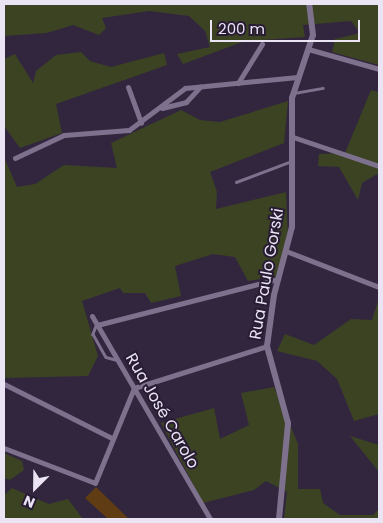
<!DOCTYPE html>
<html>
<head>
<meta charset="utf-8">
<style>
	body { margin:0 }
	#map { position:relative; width:383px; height:523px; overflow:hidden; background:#32263e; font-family:Poppins,sans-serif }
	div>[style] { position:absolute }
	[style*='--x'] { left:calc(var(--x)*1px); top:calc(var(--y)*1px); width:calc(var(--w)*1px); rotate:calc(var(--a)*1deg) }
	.green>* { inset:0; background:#3b4323 }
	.building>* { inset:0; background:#5f3c14 }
	.service>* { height:2.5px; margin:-1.25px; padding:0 1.25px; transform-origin:1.25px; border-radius:1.25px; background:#7e718e }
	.minor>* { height:5px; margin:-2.5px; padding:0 2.5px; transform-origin:2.5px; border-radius:2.5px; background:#7e718e }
	.tertiary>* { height:6px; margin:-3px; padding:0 3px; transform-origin:3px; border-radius:3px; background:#7e718e }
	span { translate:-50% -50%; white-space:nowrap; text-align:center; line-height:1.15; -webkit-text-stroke:4px #281c34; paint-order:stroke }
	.street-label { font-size:16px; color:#ebe4f4 }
	.frame { position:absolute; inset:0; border:5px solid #ebe4f4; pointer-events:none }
	.north { position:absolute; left:10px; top:463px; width:50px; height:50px; -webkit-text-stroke:4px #281c34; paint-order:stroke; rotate:203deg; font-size:14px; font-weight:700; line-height:20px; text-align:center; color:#ebe4f4 }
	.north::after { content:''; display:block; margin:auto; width:18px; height:22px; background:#ebe4f4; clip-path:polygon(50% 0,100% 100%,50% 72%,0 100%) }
	.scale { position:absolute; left:210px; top:20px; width:150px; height:22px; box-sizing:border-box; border:2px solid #ebe4f4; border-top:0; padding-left:6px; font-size:15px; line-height:18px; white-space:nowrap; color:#ebe4f4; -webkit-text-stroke:4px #281c34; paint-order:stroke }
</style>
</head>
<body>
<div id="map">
	<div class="green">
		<i style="clip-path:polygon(4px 4px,379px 4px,379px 65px,332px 52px,335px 39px,360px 33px,351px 21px,303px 25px,305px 37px,245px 41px,183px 64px,177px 54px,210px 47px,205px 31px,189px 16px,149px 11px,102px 18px,106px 28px,99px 35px,73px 25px,47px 33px,4px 36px)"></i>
		<i style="clip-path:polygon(81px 52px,90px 61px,111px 67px,164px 53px,167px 65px,56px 104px,62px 133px,20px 148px,4px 126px,4px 59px,15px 54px,33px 83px,36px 71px,56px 55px)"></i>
		<i style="clip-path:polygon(371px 90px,379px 92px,379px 173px,362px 183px,358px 200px,339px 167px,318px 166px,319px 154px,345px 153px)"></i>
		<i style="clip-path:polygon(288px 101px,284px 143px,210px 172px,217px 192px,216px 209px,286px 192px,288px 237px,276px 276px,248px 281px,235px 257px,213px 254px,175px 266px,181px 296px,151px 303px,145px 293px,123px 293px,120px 288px,82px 301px,98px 356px,88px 376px,4px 378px,4px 157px,17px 187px,35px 184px,64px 165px,117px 168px,111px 143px,181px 110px,200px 120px,220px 122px)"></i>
		<i style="clip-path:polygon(379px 298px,379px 414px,354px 421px,337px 379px,317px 361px,277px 351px,285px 334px,314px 345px,351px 319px,372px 320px)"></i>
		<i style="clip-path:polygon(274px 387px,298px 444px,298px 489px,320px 489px,323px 503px,340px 515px,373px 515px,379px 509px,379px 519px,284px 519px,287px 492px,266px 481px,254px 490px,203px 503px,161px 423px,214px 408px,220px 439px,249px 425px,241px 393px)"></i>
		<i style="clip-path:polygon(350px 436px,379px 445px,379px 472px)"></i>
		<i style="clip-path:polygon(4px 453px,22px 461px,24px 470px,10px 480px,4px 478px)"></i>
		<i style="clip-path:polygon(12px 488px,49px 504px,68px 499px,83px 519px,4px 519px,4px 495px)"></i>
	</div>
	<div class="building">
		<i style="clip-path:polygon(96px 487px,129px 519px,108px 519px,85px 498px)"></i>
	</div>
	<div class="service">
		<i style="--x:294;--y:93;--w:29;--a:-10"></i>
		<i style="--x:236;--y:182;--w:60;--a:-20.6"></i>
		<i style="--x:96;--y:326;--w:9;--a:111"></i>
		<i style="--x:93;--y:334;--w:26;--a:61"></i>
		<i style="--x:106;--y:357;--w:11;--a:15"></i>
	</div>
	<div class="minor">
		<i style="--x:308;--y:49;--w:74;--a:15.7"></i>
		<i style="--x:238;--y:83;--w:46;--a:-58.4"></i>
		<i style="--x:128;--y:87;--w:38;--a:70"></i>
		<i style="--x:162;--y:108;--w:25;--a:-14"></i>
		<i style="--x:186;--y:102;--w:21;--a:-47"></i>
		<i style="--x:293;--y:137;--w:91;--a:18.6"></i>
		<i style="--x:15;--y:158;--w:54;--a:-25.1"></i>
		<i style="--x:64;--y:135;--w:65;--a:-4.4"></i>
		<i style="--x:129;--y:130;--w:70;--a:-36.9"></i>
		<i style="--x:185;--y:88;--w:113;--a:-5.6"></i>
		<i style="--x:286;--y:251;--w:100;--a:21.2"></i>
		<i style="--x:92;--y:316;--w:235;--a:59.8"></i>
		<i style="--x:97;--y:325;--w:187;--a:-14.3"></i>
		<i style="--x:4;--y:384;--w:121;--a:26.6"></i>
		<i style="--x:4;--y:448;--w:97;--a:21"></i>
		<i style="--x:95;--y:483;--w:103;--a:-67.7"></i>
		<i style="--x:134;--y:388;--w:139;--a:-17.5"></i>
	</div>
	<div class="tertiary">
		<i style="--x:279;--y:519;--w:96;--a:-84.6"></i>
		<i style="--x:288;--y:423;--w:80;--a:-105.3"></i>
		<i style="--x:267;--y:346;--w:51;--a:-82.2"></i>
		<i style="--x:274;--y:295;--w:70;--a:-75.2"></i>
		<i style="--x:292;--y:227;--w:129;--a:-90"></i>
		<i style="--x:292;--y:98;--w:66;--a:-71.6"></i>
		<i style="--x:313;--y:35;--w:31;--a:-97"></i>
	</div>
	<div class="street-label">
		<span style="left:267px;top:274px;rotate:-80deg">Rua Paulo Gorski</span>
		<span style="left:162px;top:411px;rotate:60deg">Rua José Carolo</span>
	</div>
	<div class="frame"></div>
	<div class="north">N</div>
	<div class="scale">200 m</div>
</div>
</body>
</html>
